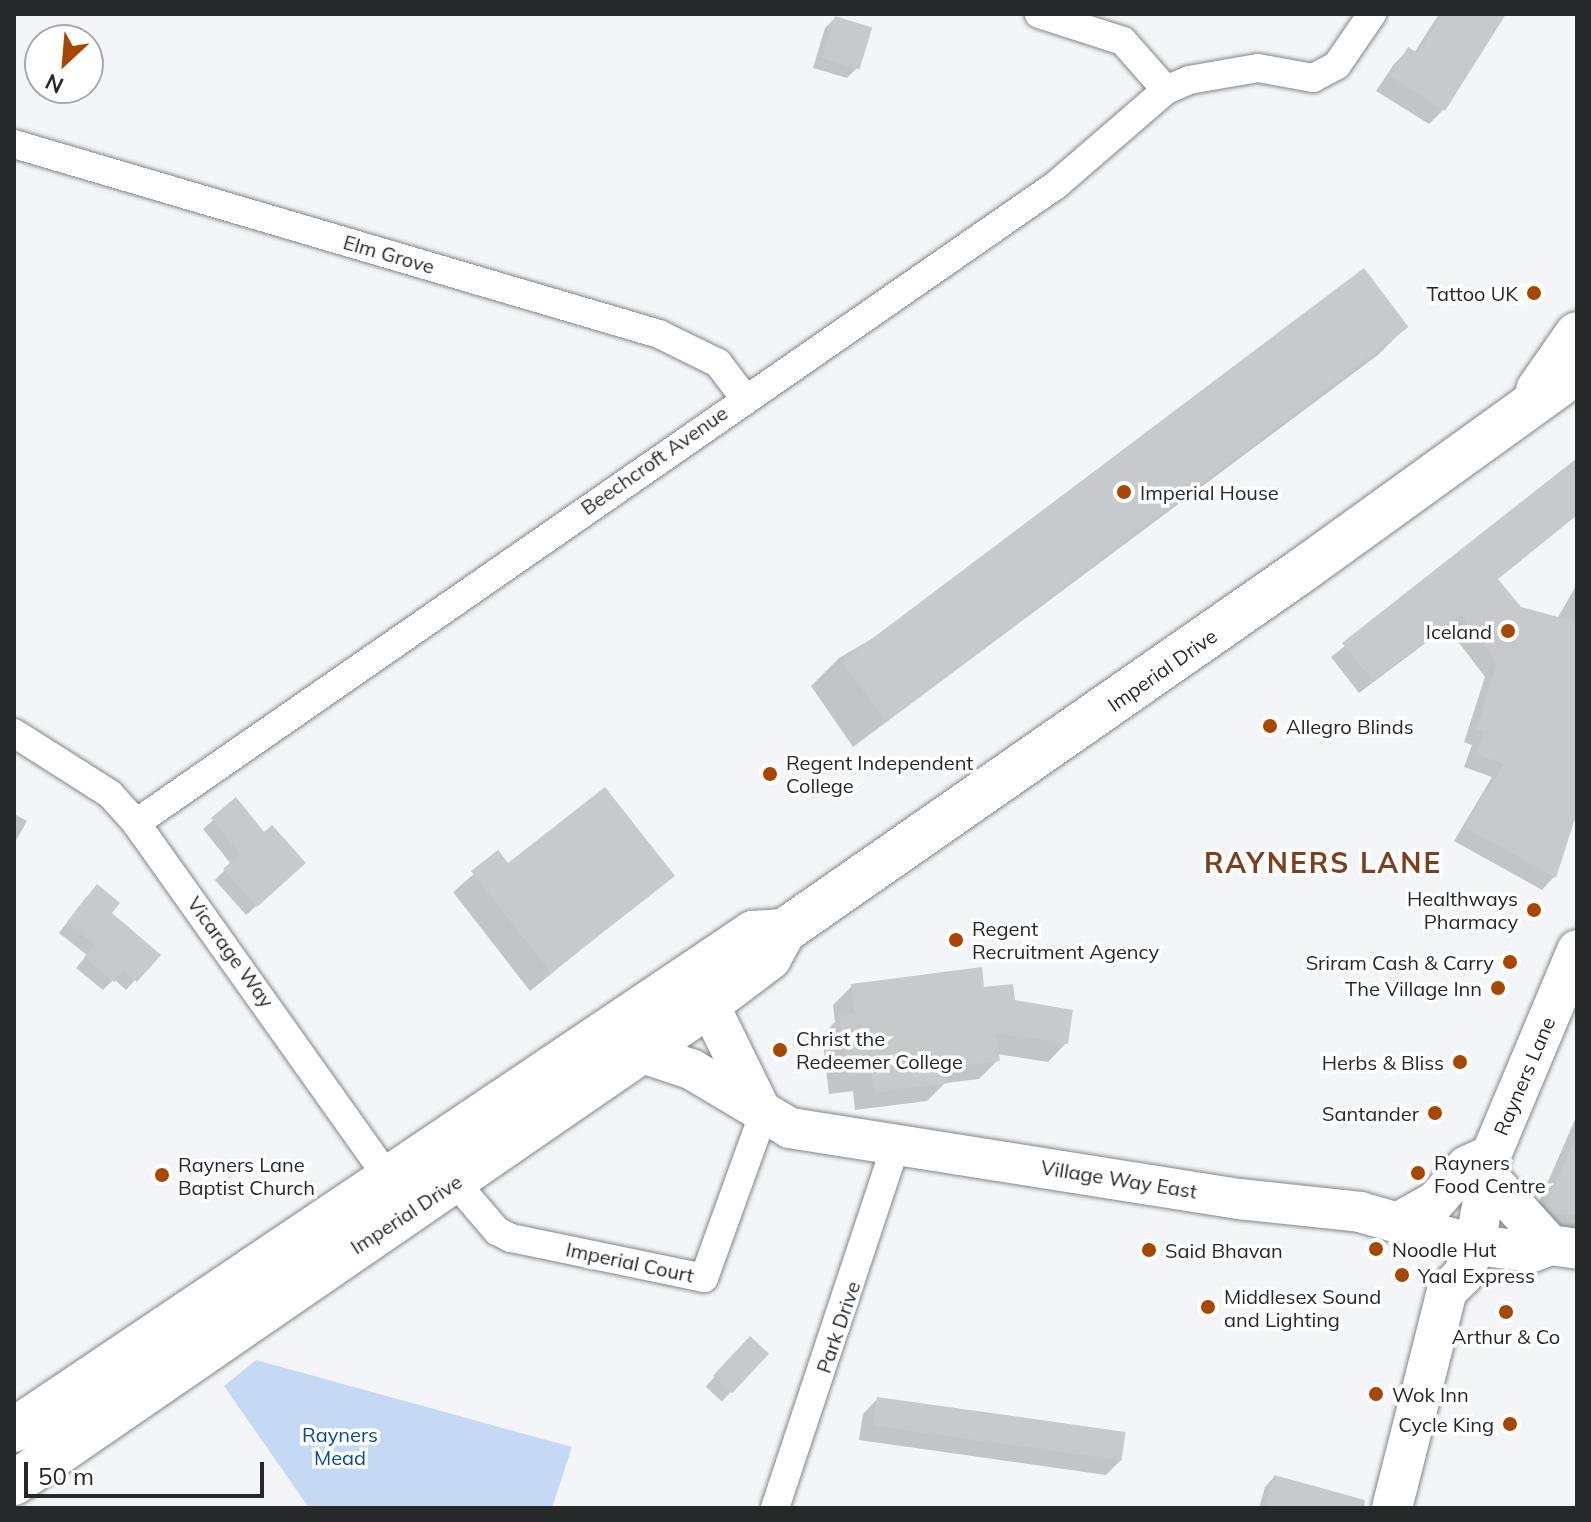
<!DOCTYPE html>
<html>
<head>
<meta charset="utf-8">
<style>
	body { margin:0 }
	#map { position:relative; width:1591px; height:1522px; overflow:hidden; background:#f3f5f9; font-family:Mulish,sans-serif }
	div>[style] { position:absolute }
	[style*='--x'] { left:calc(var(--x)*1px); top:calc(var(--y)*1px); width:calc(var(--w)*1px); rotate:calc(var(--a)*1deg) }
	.green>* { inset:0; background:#c5d9f5 }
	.shadow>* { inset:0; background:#0003; transform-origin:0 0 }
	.building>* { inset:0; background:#c7c9cd; transform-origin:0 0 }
	.roads { filter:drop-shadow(0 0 2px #838589) drop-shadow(0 0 2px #838589) }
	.street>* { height:28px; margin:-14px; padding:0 14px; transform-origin:14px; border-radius:14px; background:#fff }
	.secondary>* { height:40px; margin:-20px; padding:0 20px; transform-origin:20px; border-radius:20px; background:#fff }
	.primary>* { height:44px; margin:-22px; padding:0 22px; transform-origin:22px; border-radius:22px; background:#fff }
	.dots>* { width:22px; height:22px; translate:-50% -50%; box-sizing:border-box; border:4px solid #fff; border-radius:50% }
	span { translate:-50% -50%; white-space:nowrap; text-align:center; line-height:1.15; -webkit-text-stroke:7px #fff; paint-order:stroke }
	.street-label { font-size:20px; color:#272829 }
	.poi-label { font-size:20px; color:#272829 }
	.right { translate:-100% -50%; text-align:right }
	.left { translate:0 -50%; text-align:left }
	.park-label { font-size:20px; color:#014a9c }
	.district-label { font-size:28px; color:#7f3f1c; font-weight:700; letter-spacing:2px }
	.frame { position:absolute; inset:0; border:16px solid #272829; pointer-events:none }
	.north { position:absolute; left:24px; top:24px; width:80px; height:80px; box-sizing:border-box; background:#fff; border:2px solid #a9a9a9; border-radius:50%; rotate:206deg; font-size:22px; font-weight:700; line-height:32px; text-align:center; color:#272829 }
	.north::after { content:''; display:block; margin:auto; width:28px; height:36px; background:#a74700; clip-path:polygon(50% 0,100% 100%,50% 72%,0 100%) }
	.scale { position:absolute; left:24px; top:1462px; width:240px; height:36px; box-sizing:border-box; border:4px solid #272829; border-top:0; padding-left:10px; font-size:24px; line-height:28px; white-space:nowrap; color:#272829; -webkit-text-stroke:6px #fff; paint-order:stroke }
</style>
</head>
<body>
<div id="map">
	<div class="green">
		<i style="clip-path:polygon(256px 1360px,572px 1447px,552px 1508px,309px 1508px,224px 1386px)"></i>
	</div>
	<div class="shadow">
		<i style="clip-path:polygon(1439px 14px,1502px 14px,1443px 110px,1429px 124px,1376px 91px,1394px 64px,1408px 50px,1414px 53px)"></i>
		<i style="clip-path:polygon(835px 18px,857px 68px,847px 78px,813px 68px,825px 28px)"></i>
		<i style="clip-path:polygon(1406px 327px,1378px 355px,853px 747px,811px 686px,839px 658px)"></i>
		<i style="clip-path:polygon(1577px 461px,1577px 515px,1496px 580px,1520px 609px,1557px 619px,1577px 584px,1577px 804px,1554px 877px,1542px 890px,1454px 841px,1492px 777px,1464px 767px,1472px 745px,1464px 742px,1485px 677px,1447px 627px,1359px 693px,1331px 657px)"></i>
		<i style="clip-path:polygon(236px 800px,294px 872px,246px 915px,215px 880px,231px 864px,203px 829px)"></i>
		<i style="clip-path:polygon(14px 814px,27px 821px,14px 844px)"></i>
		<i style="clip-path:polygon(498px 853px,508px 866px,672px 876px,530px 991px,453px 892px)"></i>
		<i style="clip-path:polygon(87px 896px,158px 955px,126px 990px,114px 979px,103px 990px,76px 968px,87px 955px,59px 933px)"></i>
		<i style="clip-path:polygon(852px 986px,982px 990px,1013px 1002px,1066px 1043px,1048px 1062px,997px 1054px,998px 1060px,979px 1079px,945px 1083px,927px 1101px,855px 1110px,853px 1091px,829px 1094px,822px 1035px,835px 1022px,833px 1005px)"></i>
		<i style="clip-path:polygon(1577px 1115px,1577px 1236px,1529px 1225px)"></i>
		<i style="left:750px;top:1339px;width:22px;height:65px;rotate:43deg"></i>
		<i style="clip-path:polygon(877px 1399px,1121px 1460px,1106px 1475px,859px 1440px,863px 1414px)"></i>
		<i style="clip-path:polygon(1274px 1477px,1312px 1508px,1259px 1508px,1265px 1487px)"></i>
	</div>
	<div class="building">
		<i style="clip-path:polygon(1443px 14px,1506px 14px,1445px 111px,1390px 76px,1408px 47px,1418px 53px)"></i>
		<i style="left:835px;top:16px;width:39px;height:44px;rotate:17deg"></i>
		<i style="left:1364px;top:268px;width:74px;height:654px;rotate:53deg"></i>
		<i style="clip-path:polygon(1577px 458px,1577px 515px,1498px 579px,1521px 607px,1577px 622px,1577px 812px,1556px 878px,1465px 827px,1504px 764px,1476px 754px,1484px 732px,1476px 729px,1497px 663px,1461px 615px,1373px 681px,1342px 643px)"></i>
		<i style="clip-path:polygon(605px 787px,675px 876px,551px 973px,471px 871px,498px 850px,508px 863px)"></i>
		<i style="clip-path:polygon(236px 797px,264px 832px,272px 825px,306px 863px,257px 907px,223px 869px,240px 854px,211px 818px)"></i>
		<i style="clip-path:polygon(97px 884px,120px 903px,112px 913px,161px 955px,137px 982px,124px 970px,114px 982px,84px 957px,95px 945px,67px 922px)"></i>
		<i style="clip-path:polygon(982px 967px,984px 987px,1013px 984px,1015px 1000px,1073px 1010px,1068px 1044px,996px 1033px,1000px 1061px,946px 1068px,948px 1083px,874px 1093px,871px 1074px,847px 1076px,839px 1015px,854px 1013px,851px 984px)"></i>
		<i style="clip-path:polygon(1577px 1134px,1577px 1216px,1552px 1213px,1545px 1206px)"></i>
		<i style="left:750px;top:1336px;width:26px;height:54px;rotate:43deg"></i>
		<i style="left:877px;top:1397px;width:251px;height:29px;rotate:8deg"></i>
		<i style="clip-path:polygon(1274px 1475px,1365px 1500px,1364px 1508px,1265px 1508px)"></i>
	</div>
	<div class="roads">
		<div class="street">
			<i style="--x:1039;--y:14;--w:88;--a:17.8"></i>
			<i style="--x:1123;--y:41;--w:65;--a:48.7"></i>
			<i style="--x:1166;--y:90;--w:25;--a:-23"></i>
			<i style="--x:1189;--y:80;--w:70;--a:-9.9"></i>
			<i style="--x:1258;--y:68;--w:56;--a:10.3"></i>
			<i style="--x:1313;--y:78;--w:27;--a:-28"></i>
			<i style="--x:1337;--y:65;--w:62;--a:-55.5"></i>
			<i style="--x:14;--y:144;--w:672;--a:16.41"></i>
			<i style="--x:659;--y:334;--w:66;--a:26.2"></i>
			<i style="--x:718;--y:363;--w:43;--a:52.6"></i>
			<i style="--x:14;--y:733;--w:114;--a:32.4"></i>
			<i style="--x:110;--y:794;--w:39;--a:48"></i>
			<i style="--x:136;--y:823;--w:450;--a:54.6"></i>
			<i style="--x:136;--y:823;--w:1120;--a:-34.74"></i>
			<i style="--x:1056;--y:185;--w:145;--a:-40.8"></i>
			<i style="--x:455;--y:1182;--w:65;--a:49.4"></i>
			<i style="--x:497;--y:1231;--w:16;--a:27"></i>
			<i style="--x:511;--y:1238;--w:197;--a:11.7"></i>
			<i style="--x:704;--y:1278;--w:173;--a:-70.1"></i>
			<i style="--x:775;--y:1508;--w:383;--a:-71.6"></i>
		</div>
		<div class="secondary">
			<i style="--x:709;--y:971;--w:46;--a:82.6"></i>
			<i style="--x:715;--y:1017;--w:109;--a:63.9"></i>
			<i style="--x:642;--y:1053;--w:52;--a:18.1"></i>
			<i style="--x:691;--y:1069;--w:115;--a:30.8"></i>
			<i style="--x:790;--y:1128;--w:455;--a:9"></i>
			<i style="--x:1239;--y:1199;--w:122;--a:6.1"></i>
			<i style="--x:1360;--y:1212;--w:120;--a:16"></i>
			<i style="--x:1475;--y:1245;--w:57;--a:7"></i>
			<i style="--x:1532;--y:1252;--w:19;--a:-21"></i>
			<i style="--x:1550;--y:1245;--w:27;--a:8"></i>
			<i style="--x:1489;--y:1178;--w:91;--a:47.7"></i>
			<i style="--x:1399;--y:1222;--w:41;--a:-29.1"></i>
			<i style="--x:1435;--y:1202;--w:48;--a:-48.4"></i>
			<i style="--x:1467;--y:1166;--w:26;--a:-25"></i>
			<i style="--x:1392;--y:1508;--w:224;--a:-75.8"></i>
			<i style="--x:1447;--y:1291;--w:23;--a:-45"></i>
			<i style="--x:1463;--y:1275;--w:32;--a:-68"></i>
			<i style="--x:1475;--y:1245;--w:91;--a:-79.9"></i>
			<i style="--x:1491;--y:1155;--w:222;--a:-67.2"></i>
		</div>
		<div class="primary">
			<i style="--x:1538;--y:390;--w:68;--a:-55.1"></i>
			<i style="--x:14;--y:1430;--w:891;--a:-33.92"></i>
			<i style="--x:753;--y:933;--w:31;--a:-4"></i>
			<i style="--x:14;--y:1483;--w:817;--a:-34.53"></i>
			<i style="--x:687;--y:1020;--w:103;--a:-37.1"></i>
			<i style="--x:769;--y:958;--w:31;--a:-61"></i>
			<i style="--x:784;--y:931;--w:630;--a:-34.85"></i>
			<i style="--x:1301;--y:571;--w:340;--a:-35.8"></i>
		</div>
	</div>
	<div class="dots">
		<i style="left:1534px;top:293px;background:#a74700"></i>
		<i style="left:1124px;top:492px;background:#a74700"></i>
		<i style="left:1508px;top:631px;background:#a74700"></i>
		<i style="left:1270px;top:726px;background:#a74700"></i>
		<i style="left:770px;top:774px;background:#a74700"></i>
		<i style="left:1534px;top:910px;background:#a74700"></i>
		<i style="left:956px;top:940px;background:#a74700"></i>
		<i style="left:1510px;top:962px;background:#a74700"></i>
		<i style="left:1498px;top:988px;background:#a74700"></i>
		<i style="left:780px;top:1050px;background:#a74700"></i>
		<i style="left:1460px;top:1062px;background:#a74700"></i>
		<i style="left:1435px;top:1113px;background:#a74700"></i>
		<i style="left:1418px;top:1173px;background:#a74700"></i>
		<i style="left:162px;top:1175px;background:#a74700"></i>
		<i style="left:1376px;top:1249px;background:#a74700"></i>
		<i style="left:1149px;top:1250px;background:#a74700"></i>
		<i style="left:1402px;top:1275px;background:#a74700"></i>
		<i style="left:1208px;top:1307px;background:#a74700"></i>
		<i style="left:1506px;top:1312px;background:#a74700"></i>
		<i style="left:1376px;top:1394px;background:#a74700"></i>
		<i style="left:1510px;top:1424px;background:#a74700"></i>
	</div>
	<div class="street-label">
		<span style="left:389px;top:254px;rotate:16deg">Elm Grove</span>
		<span style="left:654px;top:460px;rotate:-35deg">Beechcroft Avenue</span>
		<span style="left:1162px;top:670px;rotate:-35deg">Imperial Drive</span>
		<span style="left:231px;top:952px;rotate:54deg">Vicarage Way</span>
		<span style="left:1524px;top:1076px;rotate:-67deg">Rayners Lane</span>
		<span style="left:1119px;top:1179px;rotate:9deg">Village Way East</span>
		<span style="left:406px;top:1214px;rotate:-33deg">Imperial Drive</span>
		<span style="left:630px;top:1262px;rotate:12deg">Imperial Court</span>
		<span style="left:838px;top:1327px;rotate:-71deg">Park Drive</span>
	</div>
	<div class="poi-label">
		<span class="right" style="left:1518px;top:293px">Tattoo UK</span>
		<span class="left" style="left:1140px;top:492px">Imperial House</span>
		<span class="right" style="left:1492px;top:631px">Iceland</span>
		<span class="left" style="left:1286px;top:726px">Allegro Blinds</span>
		<span class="left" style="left:786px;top:774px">Regent Independent<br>College</span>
		<span class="right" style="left:1518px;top:910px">Healthways<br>Pharmacy</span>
		<span class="left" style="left:972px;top:940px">Regent<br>Recruitment Agency</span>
		<span class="right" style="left:1494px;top:962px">Sriram Cash &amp; Carry</span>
		<span class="right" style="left:1482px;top:988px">The Village Inn</span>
		<span class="left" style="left:796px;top:1050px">Christ the<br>Redeemer College</span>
		<span class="right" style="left:1444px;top:1062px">Herbs &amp; Bliss</span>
		<span class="right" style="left:1419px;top:1113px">Santander</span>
		<span class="left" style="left:1434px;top:1174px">Rayners<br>Food Centre</span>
		<span class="left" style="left:178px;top:1176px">Rayners Lane<br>Baptist Church</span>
		<span class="left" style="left:1392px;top:1249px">Noodle Hut</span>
		<span class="left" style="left:1165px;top:1250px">Said Bhavan</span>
		<span class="left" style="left:1418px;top:1275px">Yaal Express</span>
		<span class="left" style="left:1224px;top:1308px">Middlesex Sound<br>and Lighting</span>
		<span style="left:1506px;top:1336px">Arthur &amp; Co</span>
		<span class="left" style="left:1392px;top:1394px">Wok Inn</span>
		<span class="right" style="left:1494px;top:1424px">Cycle King</span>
	</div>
	<div class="park-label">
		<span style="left:340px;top:1446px">Rayners<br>Mead</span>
	</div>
	<div class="district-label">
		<span style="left:1323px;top:863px">RAYNERS LANE</span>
	</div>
	<div class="frame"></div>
	<div class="north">N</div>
	<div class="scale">50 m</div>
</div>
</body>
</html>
